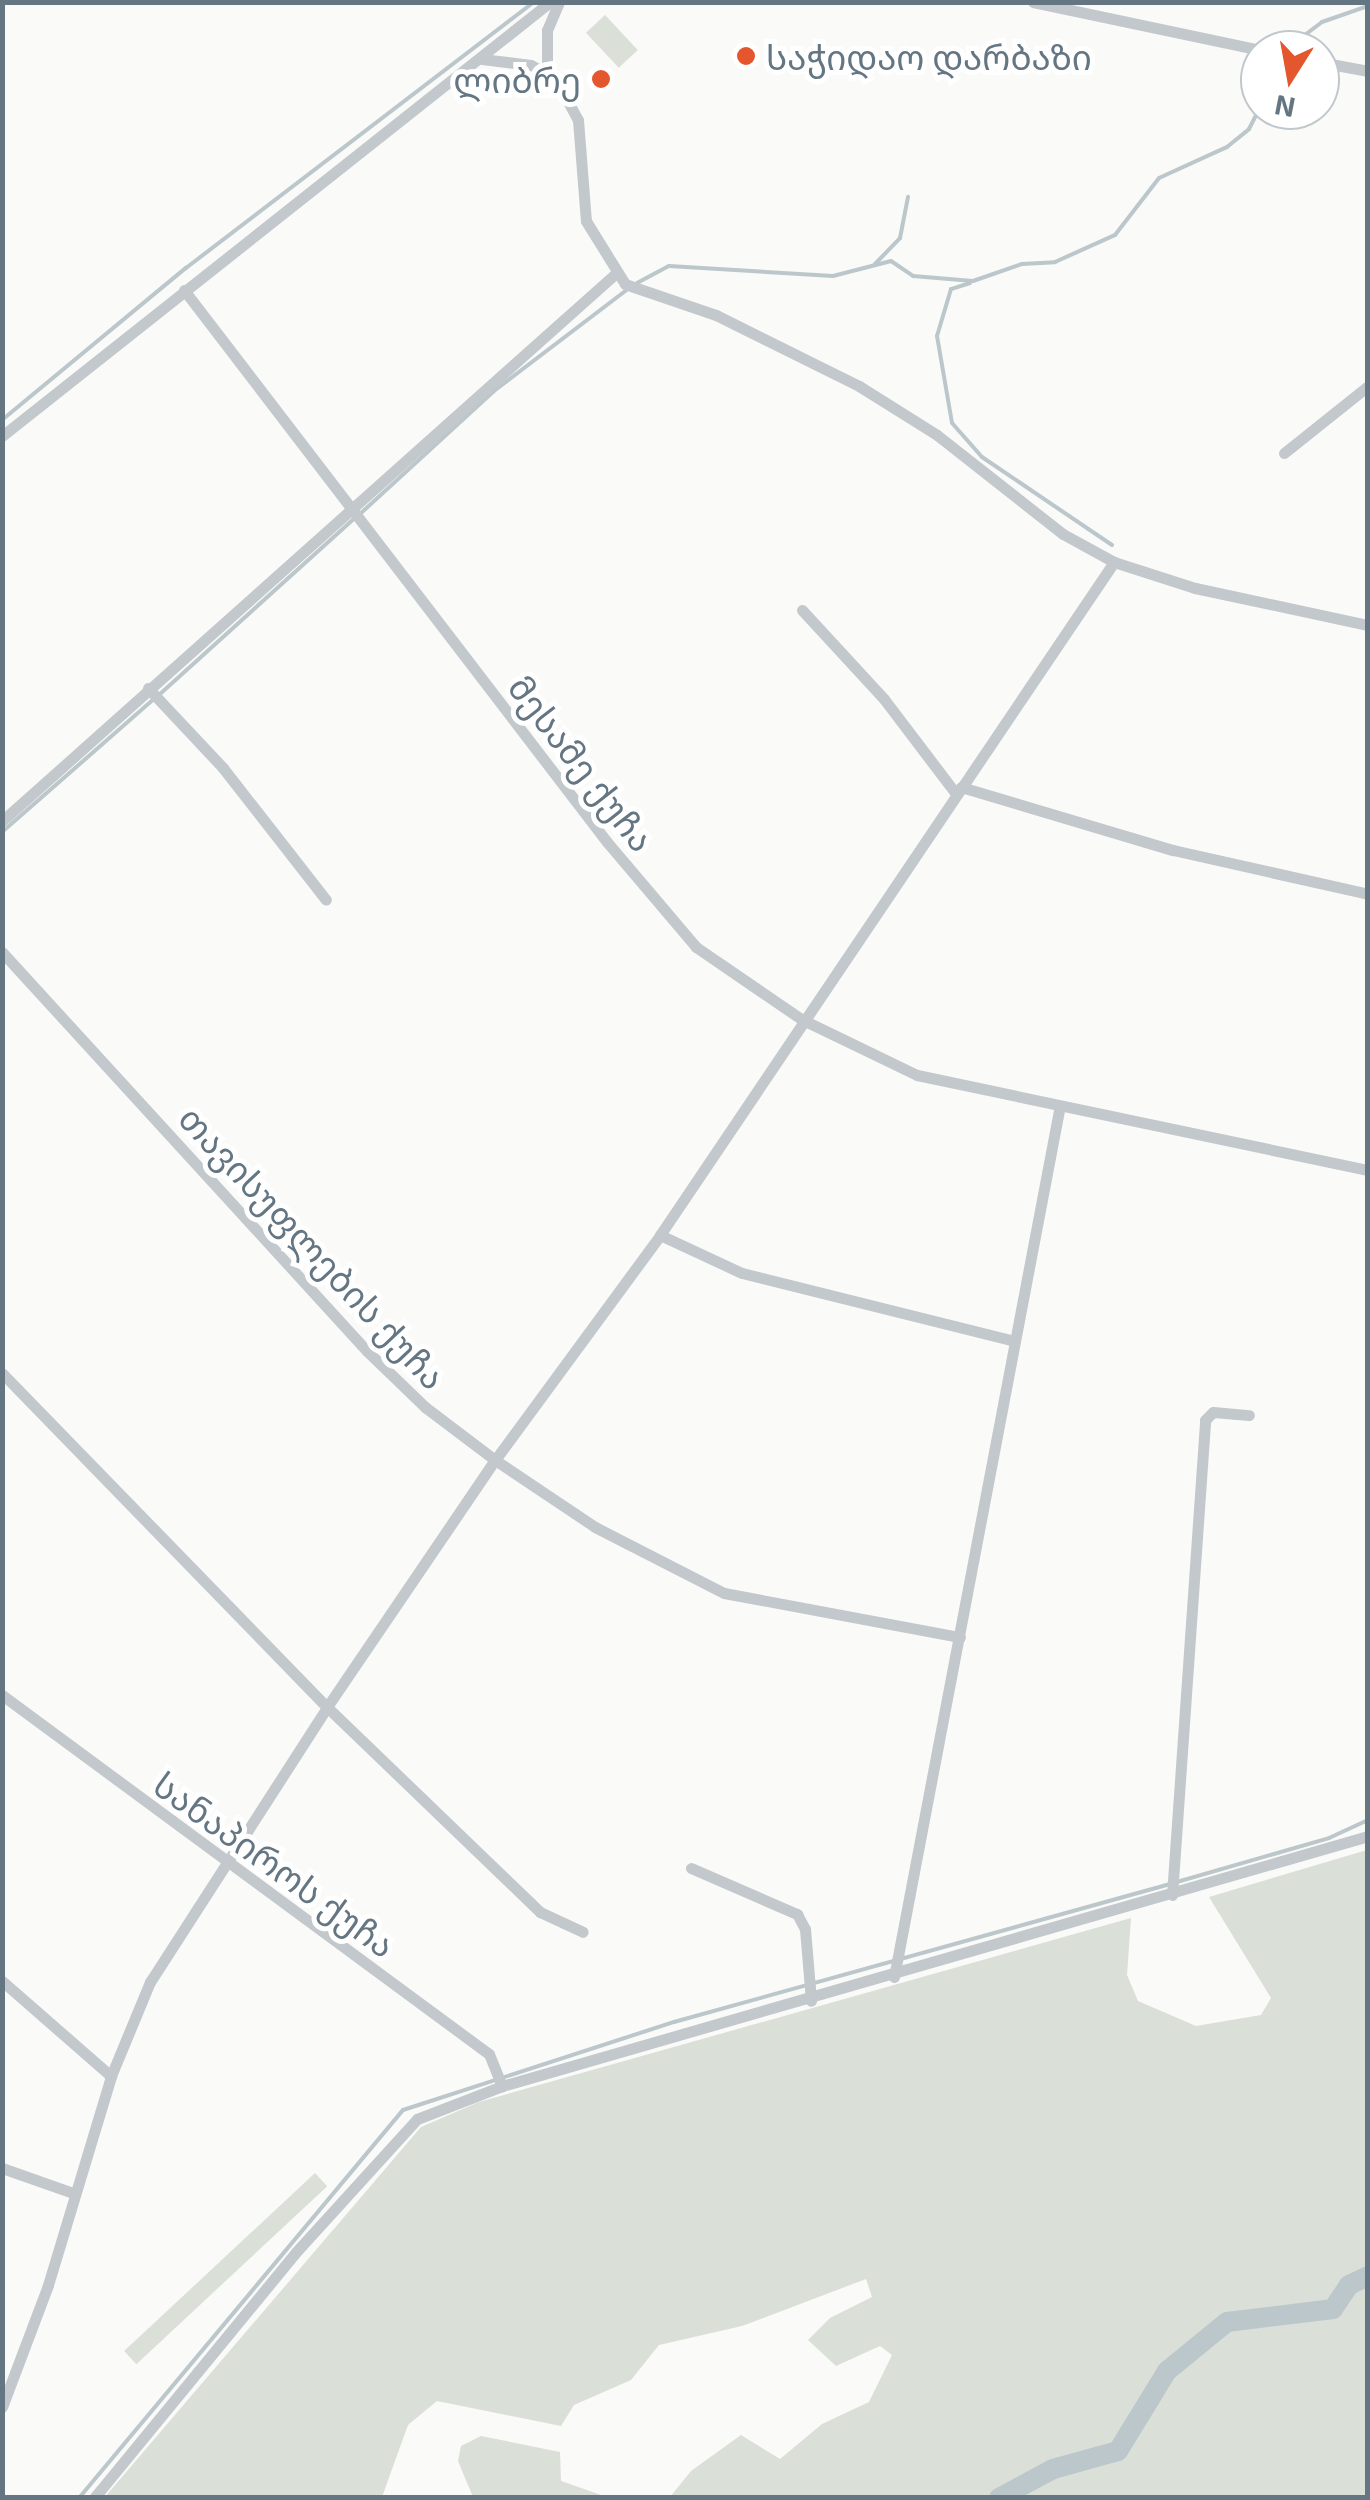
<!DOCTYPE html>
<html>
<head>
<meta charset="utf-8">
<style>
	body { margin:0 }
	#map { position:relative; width:1370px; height:2500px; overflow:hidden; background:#fafaf8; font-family:"Exo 2","Noto Sans Georgian",sans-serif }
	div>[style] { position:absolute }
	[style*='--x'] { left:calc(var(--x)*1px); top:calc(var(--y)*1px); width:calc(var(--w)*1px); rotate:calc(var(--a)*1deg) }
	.green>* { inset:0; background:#dadfd7; transform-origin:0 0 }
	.stream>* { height:4px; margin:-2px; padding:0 2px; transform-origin:2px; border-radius:2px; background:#bbc7cb }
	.river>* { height:20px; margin:-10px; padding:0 10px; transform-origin:10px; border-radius:10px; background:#bbc7cb }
	.minor>* { height:11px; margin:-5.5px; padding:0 5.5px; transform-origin:5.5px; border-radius:5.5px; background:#c3c8cc }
	.dots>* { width:28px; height:28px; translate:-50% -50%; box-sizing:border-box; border:5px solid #fff; border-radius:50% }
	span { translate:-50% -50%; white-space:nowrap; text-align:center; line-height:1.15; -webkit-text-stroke:10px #fff; paint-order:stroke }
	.poi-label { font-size:35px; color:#657683 }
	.left { translate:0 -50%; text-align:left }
	.right { translate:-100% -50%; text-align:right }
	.street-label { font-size:35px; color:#657683 }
	.frame { position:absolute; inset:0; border:5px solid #657683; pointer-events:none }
	.north { position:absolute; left:1240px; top:30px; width:100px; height:100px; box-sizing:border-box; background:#fff; border:2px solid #c1c8cd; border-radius:50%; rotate:191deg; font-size:28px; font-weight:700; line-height:40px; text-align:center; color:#657683 }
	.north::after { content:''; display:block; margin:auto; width:35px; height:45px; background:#e4572e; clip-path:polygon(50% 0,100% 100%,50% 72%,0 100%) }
</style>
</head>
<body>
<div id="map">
	<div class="green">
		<i style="left:605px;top:15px;width:48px;height:26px;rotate:47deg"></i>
		<i style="clip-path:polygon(1367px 1850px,1367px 2497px,670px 2497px,691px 2471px,741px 2435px,780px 2459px,822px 2424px,869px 2402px,892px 2355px,880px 2346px,836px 2366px,808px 2340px,830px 2318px,872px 2297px,866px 2279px,742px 2326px,659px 2345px,631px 2380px,574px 2405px,561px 2426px,437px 2401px,408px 2425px,382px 2497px,104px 2498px,421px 2127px,479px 2102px,1131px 1918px,1127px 1975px,1138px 2001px,1196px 2026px,1261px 2015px,1271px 1998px,1209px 1897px)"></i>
		<i style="left:315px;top:2173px;width:18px;height:261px;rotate:47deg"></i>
		<i style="clip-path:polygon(481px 2436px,560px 2452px,561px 2481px,607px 2497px,473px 2497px,458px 2461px,461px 2446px)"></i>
	</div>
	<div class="stream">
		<i style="--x:1285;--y:50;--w:46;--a:-37.1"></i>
		<i style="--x:1322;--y:22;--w:49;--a:-19.2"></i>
		<i style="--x:875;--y:264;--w:36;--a:-46"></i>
		<i style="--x:900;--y:238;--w:42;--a:-79"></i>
		<i style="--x:637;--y:283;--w:36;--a:-28"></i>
		<i style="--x:669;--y:266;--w:164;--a:3.5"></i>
		<i style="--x:833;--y:276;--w:60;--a:-14.5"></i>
		<i style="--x:891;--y:261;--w:27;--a:34"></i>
		<i style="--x:913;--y:276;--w:60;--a:4.8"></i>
		<i style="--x:973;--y:281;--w:52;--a:-19.1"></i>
		<i style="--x:1022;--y:264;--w:33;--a:-3"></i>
		<i style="--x:1055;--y:262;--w:66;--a:-24.2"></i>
		<i style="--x:1115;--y:235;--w:72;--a:-52.3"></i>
		<i style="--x:1159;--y:178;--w:75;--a:-24.5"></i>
		<i style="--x:1227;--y:147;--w:28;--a:-39"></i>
		<i style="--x:1249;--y:129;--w:25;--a:-63"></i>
		<i style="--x:970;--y:283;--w:20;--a:162"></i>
		<i style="--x:951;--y:289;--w:49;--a:106.6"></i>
		<i style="--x:937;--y:336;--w:88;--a:80.2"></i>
		<i style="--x:952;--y:423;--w:45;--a:48.6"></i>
		<i style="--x:982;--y:457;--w:157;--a:34.1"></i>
		<i style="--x:2;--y:420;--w:239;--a:-39.6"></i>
		<i style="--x:186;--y:268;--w:438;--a:-37.4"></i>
		<i style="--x:361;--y:513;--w:180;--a:-42.5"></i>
		<i style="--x:494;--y:391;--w:170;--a:-37.3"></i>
		<i style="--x:160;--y:694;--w:261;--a:-42.1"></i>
		<i style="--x:2;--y:832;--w:201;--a:-41.2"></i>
		<i style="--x:79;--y:2498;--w:505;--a:-50.14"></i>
		<i style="--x:403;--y:2110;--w:285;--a:-18"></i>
		<i style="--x:674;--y:2022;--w:500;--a:-15.54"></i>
		<i style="--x:1156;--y:1888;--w:180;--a:-16.1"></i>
		<i style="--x:1329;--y:1838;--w:43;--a:-24.8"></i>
	</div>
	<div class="river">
		<i style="--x:999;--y:2498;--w:61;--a:-28.2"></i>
		<i style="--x:1053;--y:2469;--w:67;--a:-15.5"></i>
		<i style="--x:1118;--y:2451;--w:94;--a:-58.5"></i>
		<i style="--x:1167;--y:2371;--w:77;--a:-39.2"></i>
		<i style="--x:1227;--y:2322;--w:107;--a:-7"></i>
		<i style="--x:1333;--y:2309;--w:29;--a:-56"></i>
		<i style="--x:1349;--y:2285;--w:21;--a:-25"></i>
	</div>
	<div class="minor">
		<i style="--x:559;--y:2;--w:30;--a:113"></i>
		<i style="--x:547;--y:30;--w:33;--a:90"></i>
		<i style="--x:547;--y:63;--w:65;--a:61.5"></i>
		<i style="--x:578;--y:120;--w:101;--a:85.5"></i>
		<i style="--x:586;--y:221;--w:74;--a:58.2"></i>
		<i style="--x:625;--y:284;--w:96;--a:18.8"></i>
		<i style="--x:716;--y:315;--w:160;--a:26.4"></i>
		<i style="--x:859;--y:386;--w:92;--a:32.1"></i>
		<i style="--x:937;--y:435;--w:160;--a:38.2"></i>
		<i style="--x:1063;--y:534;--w:58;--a:28.8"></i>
		<i style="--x:1114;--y:562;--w:85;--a:17.8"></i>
		<i style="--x:1195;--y:588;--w:177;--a:12.1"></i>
		<i style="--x:1033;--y:2;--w:233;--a:11.9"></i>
		<i style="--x:482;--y:59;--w:49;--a:7"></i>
		<i style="--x:531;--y:65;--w:24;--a:28"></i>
		<i style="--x:1320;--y:62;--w:49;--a:10.6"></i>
		<i style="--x:184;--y:290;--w:695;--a:52.54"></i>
		<i style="--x:607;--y:842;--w:138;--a:49.7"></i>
		<i style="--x:696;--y:947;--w:127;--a:34.4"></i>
		<i style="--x:801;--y:1019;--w:129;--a:25.8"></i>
		<i style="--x:917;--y:1075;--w:461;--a:11.9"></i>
		<i style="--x:2;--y:436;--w:699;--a:-38.38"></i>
		<i style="--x:1284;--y:453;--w:107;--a:-38.6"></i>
		<i style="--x:802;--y:610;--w:121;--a:47.3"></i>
		<i style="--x:884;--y:699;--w:119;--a:52.8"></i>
		<i style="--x:148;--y:688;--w:110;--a:46.8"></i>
		<i style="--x:223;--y:768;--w:167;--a:52"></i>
		<i style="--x:961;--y:787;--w:221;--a:16.6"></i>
		<i style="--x:1173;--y:850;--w:200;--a:12.7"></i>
		<i style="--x:2;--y:821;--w:822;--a:-41.74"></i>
		<i style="--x:2;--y:952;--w:541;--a:47.55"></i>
		<i style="--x:367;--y:1351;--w:81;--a:44"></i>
		<i style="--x:425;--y:1407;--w:88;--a:37.1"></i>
		<i style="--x:495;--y:1460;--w:120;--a:33.8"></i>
		<i style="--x:595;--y:1527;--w:145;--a:27.1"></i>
		<i style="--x:724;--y:1593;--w:240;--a:10.6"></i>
		<i style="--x:660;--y:1235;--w:90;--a:24.9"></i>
		<i style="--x:742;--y:1273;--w:276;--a:14"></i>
		<i style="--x:2;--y:1373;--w:466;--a:45.8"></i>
		<i style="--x:327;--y:1707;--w:296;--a:43.9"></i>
		<i style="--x:540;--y:1912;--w:47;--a:24.9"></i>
		<i style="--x:2;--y:1695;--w:605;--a:36.4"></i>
		<i style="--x:489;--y:2054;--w:35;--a:68"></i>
		<i style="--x:691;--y:1868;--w:116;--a:23.5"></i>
		<i style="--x:797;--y:1914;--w:17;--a:62"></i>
		<i style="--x:805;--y:1929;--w:72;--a:85.2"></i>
		<i style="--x:1172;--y:1895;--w:476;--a:-86"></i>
		<i style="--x:1205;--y:1420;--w:11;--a:-45"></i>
		<i style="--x:1213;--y:1412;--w:36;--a:5"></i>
		<i style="--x:894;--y:1977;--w:883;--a:-79.22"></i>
		<i style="--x:2;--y:1981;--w:145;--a:41.1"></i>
		<i style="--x:2;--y:2168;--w:75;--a:19.4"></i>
		<i style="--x:2;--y:2407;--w:130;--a:-69.3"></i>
		<i style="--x:48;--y:2285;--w:218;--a:-73.2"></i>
		<i style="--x:111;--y:2076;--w:102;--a:-67.5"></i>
		<i style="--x:150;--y:1982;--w:327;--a:-57.2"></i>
		<i style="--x:327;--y:1707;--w:299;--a:-55.8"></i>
		<i style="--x:495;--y:1460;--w:279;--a:-53.7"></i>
		<i style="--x:660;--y:1235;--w:812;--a:-56"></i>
		<i style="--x:94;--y:2498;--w:318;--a:-50.6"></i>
		<i style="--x:296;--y:2252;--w:180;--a:-47.7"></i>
		<i style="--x:417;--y:2119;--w:91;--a:-21.2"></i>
		<i style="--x:502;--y:2086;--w:901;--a:-16.1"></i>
	</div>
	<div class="dots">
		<i style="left:746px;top:56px;background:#e4572e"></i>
		<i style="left:601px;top:79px;background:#e4572e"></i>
	</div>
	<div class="poi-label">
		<span class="left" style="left:766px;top:56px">საჭიდაო დარბაზი</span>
		<span class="right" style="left:581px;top:79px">ლიბრე</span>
	</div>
	<div class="street-label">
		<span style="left:582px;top:763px;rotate:52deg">მესამე ქუჩა</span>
		<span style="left:313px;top:1247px;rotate:47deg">თავისუფლების ქუჩა</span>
		<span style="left:275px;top:1864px;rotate:36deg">სანაპიროს ქუჩა</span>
	</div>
	<div class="frame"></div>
	<div class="north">N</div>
</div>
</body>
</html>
